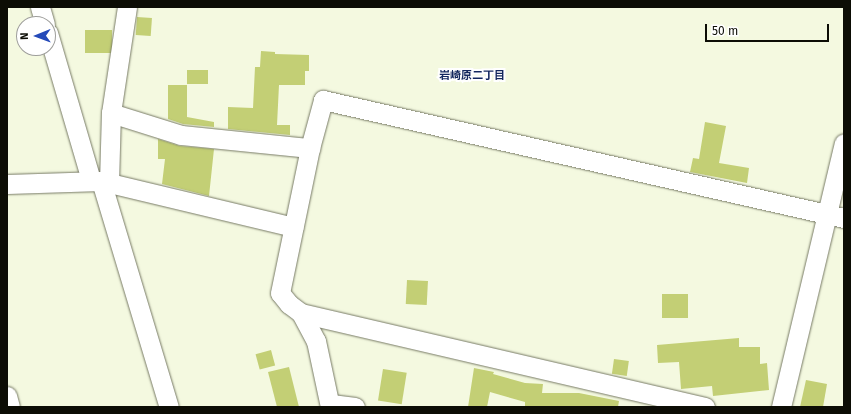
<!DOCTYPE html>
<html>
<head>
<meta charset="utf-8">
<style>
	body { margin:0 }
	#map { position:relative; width:851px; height:414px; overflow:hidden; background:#f4f9e0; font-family:"Fira Sans","Noto Sans JP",sans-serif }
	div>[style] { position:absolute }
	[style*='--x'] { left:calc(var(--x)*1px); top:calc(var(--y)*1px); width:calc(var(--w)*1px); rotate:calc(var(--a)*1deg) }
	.building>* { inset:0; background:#c3cf75; transform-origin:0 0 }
	.roads { filter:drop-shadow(0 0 1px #777a65) drop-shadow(0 0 1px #777a65) }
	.street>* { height:19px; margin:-9.5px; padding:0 9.5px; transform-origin:9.5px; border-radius:9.5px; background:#fff }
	span { translate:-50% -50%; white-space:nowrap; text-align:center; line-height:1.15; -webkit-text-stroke:4px #fff; paint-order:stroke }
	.neighbourhood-label { font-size:11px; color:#13275d; font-weight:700 }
	.frame { position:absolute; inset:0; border:8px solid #0c0d05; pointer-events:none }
	.north { position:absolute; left:16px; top:16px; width:40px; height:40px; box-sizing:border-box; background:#fff; border:1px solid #9e9e9b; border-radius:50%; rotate:269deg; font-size:11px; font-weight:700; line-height:16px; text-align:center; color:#0c0d05 }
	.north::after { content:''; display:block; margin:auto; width:14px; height:18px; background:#254ab9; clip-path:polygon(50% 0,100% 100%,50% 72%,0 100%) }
	.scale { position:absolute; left:705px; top:24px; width:124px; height:18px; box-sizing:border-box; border:2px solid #0c0d05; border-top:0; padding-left:5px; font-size:12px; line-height:14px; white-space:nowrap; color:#0c0d05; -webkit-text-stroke:3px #fff; paint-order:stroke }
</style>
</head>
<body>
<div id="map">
	<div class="building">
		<i style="left:137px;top:17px;width:15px;height:18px;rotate:4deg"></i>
		<i style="left:85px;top:30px;width:27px;height:23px"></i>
		<i style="clip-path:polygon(261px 51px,275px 52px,275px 54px,309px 55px,309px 71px,305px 71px,305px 85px,279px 85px,277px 125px,290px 125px,290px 135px,228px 129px,228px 107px,253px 108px,255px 67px,260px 67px)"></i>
		<i style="left:187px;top:70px;width:21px;height:14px"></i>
		<i style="clip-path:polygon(168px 85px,187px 85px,187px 117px,214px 122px,214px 127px,183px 124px,168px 119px)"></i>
		<i style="clip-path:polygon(705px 122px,726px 126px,719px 163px,749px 168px,747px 183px,690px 172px,693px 158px,699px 159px)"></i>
		<i style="clip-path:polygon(158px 139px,180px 146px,214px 149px,209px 196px,162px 184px,165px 159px,158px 159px)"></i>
		<i style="left:407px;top:280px;width:21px;height:24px;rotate:3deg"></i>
		<i style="left:662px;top:294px;width:26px;height:24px"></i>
		<i style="clip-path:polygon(739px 338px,739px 347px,760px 347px,760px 364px,767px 363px,769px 390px,713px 396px,712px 386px,681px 389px,679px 362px,658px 363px,657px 345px)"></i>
		<i style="left:271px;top:350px;width:16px;height:16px;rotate:75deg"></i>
		<i style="left:614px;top:359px;width:15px;height:15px;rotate:8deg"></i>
		<i style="clip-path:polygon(289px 367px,299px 407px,277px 407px,268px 372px)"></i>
		<i style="clip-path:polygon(474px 368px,494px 372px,493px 374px,525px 383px,543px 384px,542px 393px,579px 393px,619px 401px,618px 407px,525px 407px,525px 402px,490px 392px,487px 407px,468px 407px)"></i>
		<i style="left:383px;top:369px;width:24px;height:32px;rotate:9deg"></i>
		<i style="clip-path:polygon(806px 380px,827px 384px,823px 407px,800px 407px)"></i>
	</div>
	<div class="roads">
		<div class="street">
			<i style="--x:40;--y:7;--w:18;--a:74"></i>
			<i style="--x:127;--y:7;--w:107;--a:98.6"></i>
			<i style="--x:111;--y:113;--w:73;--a:17.4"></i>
			<i style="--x:181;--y:135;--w:130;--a:5.8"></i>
			<i style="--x:48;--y:33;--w:153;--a:73.7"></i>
			<i style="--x:101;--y:181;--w:236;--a:73.3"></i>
			<i style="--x:109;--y:183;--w:70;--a:-88.4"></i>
			<i style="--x:7;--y:184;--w:94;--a:-1.8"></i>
			<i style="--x:101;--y:181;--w:198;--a:13.4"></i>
			<i style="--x:301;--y:313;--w:32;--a:62"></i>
			<i style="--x:316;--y:341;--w:67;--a:78"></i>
			<i style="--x:7;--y:396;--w:11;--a:75"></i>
			<i style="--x:331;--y:404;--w:24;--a:7"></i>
			<i style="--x:705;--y:407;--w:415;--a:-166.9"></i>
			<i style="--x:301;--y:313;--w:15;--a:-143"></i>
			<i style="--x:289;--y:304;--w:14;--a:-129"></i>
			<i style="--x:280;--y:293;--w:148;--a:-78.3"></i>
			<i style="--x:310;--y:148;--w:50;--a:-74.8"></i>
			<i style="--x:323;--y:100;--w:534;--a:12.76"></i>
			<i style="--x:781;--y:407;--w:271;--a:-76.6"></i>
		</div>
	</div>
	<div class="neighbourhood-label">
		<span style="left:472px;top:76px">岩崎原二丁目</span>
	</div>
	<div class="frame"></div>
	<div class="north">N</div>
	<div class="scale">50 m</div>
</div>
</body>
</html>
